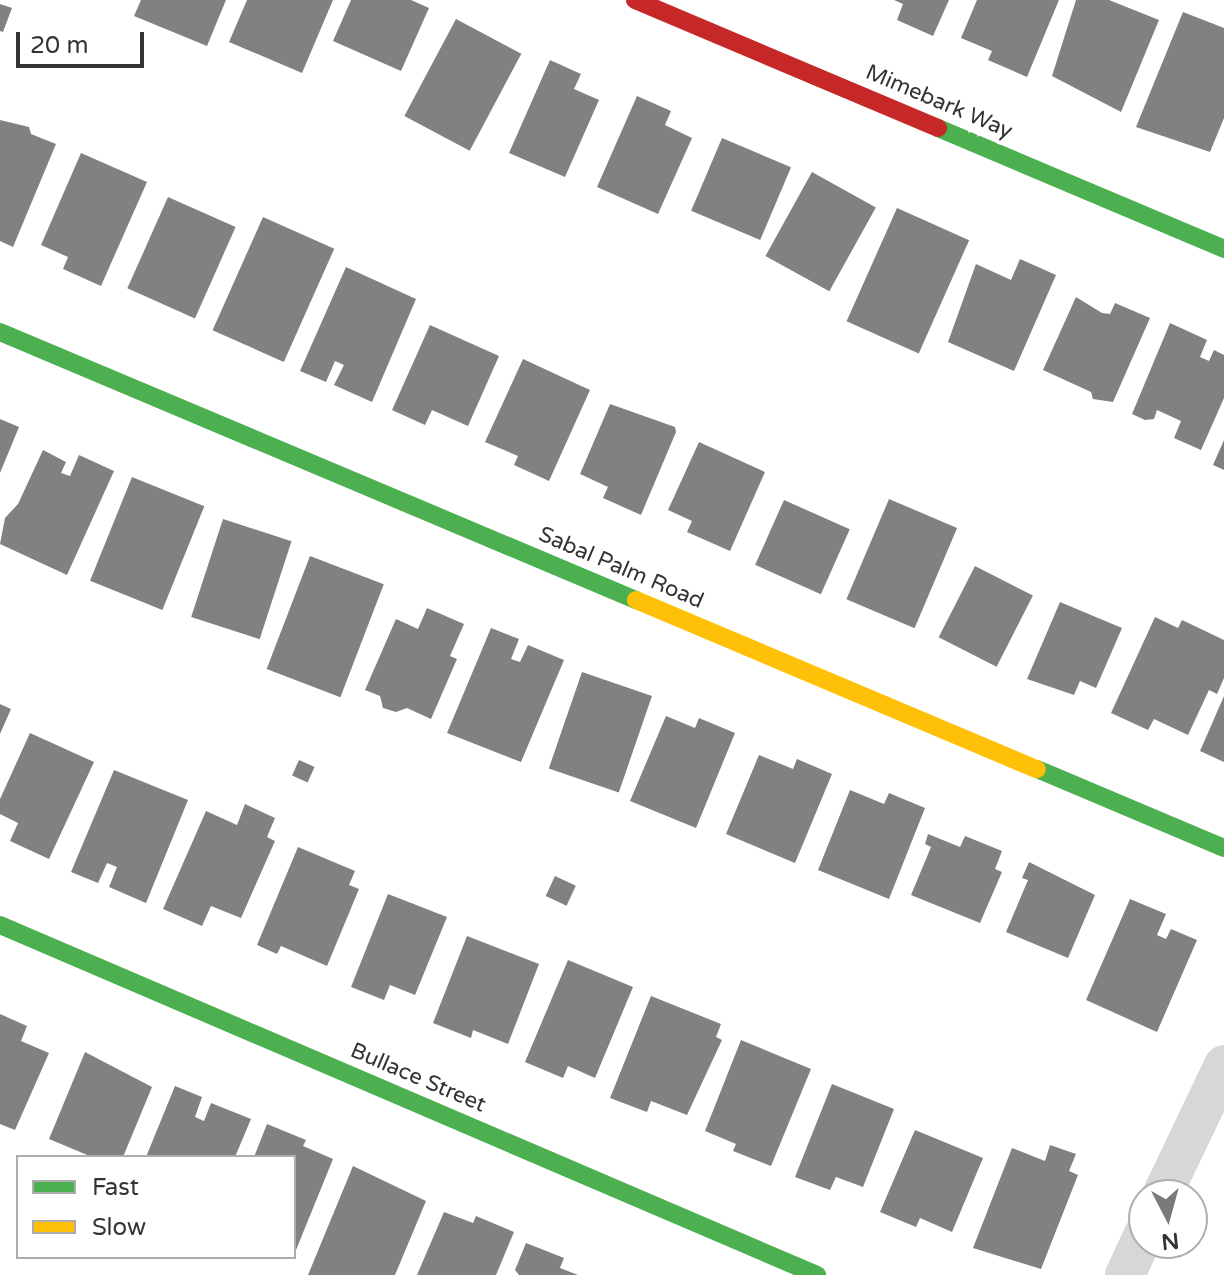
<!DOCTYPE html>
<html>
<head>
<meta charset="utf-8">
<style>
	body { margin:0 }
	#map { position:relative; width:1224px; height:1275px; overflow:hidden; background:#fff; font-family:"Varela Round",sans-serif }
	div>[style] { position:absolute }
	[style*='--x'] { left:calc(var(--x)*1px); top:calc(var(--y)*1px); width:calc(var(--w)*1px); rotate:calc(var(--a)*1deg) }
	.building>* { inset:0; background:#818181; transform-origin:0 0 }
	.street>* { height:40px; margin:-20px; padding:0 20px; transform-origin:20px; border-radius:20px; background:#d7d7d7 }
	.fast>* { height:18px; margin:-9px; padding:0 9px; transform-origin:9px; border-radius:9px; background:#4caf50 }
	.slow>* { height:18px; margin:-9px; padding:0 9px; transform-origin:9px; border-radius:9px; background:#ffc107 }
	.jam>* { height:18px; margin:-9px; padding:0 9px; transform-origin:9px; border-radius:9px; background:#c62828 }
	span { translate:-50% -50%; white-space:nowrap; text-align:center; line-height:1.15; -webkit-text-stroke:8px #fff; paint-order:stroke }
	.street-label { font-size:22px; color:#333 }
	.legend { position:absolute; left:16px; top:1155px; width:280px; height:104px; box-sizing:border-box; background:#fff; border:2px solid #adadad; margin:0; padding:10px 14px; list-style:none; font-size:24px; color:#333 }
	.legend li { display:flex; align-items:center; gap:16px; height:40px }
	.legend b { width:40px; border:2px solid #adadad }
	.north { position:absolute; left:1128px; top:1179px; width:80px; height:80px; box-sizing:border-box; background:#fff; border:2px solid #adadad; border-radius:50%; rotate:174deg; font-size:22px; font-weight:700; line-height:32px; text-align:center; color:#333 }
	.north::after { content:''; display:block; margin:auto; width:28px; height:36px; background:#7a7a7a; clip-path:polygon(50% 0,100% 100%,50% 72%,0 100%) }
	.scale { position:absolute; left:16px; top:32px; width:128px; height:36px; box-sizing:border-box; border:4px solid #333; border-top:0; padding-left:10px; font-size:24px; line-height:28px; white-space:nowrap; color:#333; -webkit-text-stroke:6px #fff; paint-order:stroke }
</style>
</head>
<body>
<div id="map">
	<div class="building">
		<i style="clip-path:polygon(141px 0,226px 0,207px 46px,134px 16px)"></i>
		<i style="clip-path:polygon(247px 0,333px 0,302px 73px,229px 42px)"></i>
		<i style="clip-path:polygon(351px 0,411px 0,429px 8px,401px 71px,333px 41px)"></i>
		<i style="clip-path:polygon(894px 0,949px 0,933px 36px,897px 20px,903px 4px)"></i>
		<i style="clip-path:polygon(977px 0,1059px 0,1027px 77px,988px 60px,992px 51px,961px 38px)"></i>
		<i style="clip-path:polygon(1076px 0,1109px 0,1159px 20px,1121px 112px,1052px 76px)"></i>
		<i style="clip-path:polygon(0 4px,12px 8px,3px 32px,0 31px)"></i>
		<i style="clip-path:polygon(1183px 12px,1224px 28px,1224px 118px,1210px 152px,1136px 127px)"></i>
		<i style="left:456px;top:19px;width:74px;height:110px;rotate:28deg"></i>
		<i style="clip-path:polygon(550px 60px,581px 74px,574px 89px,599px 100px,565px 177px,509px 153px)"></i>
		<i style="clip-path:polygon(637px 96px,671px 111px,665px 125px,692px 138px,658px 214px,597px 187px)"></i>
		<i style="clip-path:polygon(0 120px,29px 127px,31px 134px,56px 144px,13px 247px,0 241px)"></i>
		<i style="left:722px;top:138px;width:75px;height:79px;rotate:23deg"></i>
		<i style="clip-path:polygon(81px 153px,147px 182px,101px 286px,63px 269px,68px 257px,41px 245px)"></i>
		<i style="left:812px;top:172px;width:73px;height:96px;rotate:29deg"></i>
		<i style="left:168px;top:197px;width:74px;height:100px;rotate:24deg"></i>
		<i style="left:897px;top:208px;width:79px;height:124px;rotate:24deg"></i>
		<i style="left:263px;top:217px;width:78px;height:124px;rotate:24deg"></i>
		<i style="clip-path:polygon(1020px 259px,1056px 275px,1014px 371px,948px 342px,976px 264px,1011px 280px)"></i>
		<i style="clip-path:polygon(346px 267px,416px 299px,372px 402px,334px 385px,344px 365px,335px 361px,326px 382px,300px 371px)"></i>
		<i style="clip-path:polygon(1076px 297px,1102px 313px,1110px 314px,1115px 303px,1150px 318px,1113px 402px,1093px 399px,1091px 392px,1043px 370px)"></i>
		<i style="clip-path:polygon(1170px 323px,1207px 340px,1200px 357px,1209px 361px,1214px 350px,1224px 355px,1224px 398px,1201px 450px,1174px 438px,1181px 421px,1157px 410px,1154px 419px,1145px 420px,1132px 414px)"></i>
		<i style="clip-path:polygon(430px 325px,499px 356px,468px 426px,432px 410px,425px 425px,392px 410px)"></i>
		<i style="clip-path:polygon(523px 359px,590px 390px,549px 481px,514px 465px,518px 456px,485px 442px)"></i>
		<i style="clip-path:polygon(610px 404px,675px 427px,676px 432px,641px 515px,603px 498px,608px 487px,580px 474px)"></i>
		<i style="clip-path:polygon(0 419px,19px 427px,0 473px)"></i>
		<i style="clip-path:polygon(1224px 440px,1224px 470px,1213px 465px)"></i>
		<i style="clip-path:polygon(699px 442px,765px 472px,730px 551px,687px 532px,692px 521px,668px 510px)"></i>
		<i style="clip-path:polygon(43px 450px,66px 462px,61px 473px,70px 476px,79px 455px,114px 471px,67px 575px,0 544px,5px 518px,18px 504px)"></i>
		<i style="left:132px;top:477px;width:78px;height:112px;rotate:22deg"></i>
		<i style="left:889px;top:499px;width:74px;height:109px;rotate:23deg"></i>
		<i style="left:784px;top:500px;width:72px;height:71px;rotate:24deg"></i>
		<i style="left:223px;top:519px;width:72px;height:103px;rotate:18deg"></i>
		<i style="left:310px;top:556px;width:79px;height:121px;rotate:21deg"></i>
		<i style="left:975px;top:566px;width:65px;height:80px;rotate:27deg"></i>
		<i style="clip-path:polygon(1060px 602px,1122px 628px,1096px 688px,1080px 681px,1074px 695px,1027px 679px)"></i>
		<i style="clip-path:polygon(427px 608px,464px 624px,450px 656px,457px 659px,431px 719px,407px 708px,396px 712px,383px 708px,380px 696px,365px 690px,396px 619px,418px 629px)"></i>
		<i style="clip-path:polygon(1155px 617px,1178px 628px,1182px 620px,1224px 640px,1224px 678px,1217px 694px,1209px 690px,1188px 735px,1154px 719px,1148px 730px,1111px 713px)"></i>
		<i style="clip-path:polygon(491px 628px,519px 639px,511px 659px,520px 662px,528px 645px,564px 660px,521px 762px,447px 733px)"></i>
		<i style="left:582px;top:672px;width:74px;height:102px;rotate:19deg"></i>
		<i style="clip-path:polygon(1224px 696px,1224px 762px,1200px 751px)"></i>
		<i style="clip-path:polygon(0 704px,11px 709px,0 734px)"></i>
		<i style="clip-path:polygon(666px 716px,695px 728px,699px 718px,735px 733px,696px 828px,630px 801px)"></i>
		<i style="clip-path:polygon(30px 733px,94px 762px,49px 859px,10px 841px,18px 823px,0 814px,0 799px)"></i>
		<i style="clip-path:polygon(759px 755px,793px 769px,797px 759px,832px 774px,795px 863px,726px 834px)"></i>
		<i style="left:299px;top:760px;width:17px;height:17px;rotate:24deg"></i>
		<i style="clip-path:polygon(114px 770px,188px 800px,146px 903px,109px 887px,117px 867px,107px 863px,98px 883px,71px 872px)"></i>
		<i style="clip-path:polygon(850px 790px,884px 804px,889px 793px,925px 808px,889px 899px,818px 870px)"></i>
		<i style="clip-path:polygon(245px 804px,275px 818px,267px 837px,275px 841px,241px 918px,211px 906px,202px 926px,163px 909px,206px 811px,237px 825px)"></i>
		<i style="clip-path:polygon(928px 834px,960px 847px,965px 836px,1002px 851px,995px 869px,1002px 872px,980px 923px,911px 895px,931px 847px,925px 844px)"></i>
		<i style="clip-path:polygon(298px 847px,355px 871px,349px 885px,359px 889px,327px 966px,281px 946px,277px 954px,257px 945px)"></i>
		<i style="clip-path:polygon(1029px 862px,1095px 895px,1068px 958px,1006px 932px,1028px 880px,1022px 878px)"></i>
		<i style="left:555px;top:876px;width:23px;height:22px;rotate:25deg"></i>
		<i style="clip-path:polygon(388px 894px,447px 917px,415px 995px,390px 985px,384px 1000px,351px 987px)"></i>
		<i style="clip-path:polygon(1130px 899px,1166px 914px,1157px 935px,1166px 939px,1171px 929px,1197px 940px,1157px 1032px,1086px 1000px)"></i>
		<i style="clip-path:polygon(467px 936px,539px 964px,508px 1044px,473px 1030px,471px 1038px,433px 1023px)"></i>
		<i style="clip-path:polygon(568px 960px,633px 987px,595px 1078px,568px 1066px,563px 1078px,525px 1062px)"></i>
		<i style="clip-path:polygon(651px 996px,721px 1024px,716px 1037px,722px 1040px,687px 1115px,651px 1101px,647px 1112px,610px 1098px)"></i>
		<i style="clip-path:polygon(0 1014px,27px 1026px,21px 1041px,49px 1053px,15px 1130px,0 1124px)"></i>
		<i style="clip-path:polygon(741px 1040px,811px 1069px,771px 1166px,733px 1151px,736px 1144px,705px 1131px)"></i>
		<i style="clip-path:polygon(85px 1052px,152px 1087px,123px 1157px,92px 1157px,49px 1139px)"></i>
		<i style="clip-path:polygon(832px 1084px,894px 1109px,863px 1187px,836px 1177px,830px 1190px,795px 1177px)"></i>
		<i style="clip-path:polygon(175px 1086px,202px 1097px,195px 1117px,204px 1121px,211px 1103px,251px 1119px,235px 1157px,146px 1157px)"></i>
		<i style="clip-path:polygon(267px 1124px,306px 1140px,303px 1146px,333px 1159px,294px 1255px,294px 1157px,254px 1157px)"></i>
		<i style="clip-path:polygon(915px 1130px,983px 1158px,952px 1232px,920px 1218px,916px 1227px,880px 1212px)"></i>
		<i style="clip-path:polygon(1050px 1145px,1076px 1154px,1069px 1171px,1078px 1175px,1041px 1269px,973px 1248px,1012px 1148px,1045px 1161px)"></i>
		<i style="clip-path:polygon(353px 1166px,426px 1201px,395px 1275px,308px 1275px)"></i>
		<i style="clip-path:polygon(444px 1212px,473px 1223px,476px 1216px,514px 1232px,496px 1275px,417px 1275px)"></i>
		<i style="clip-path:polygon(526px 1243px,564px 1258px,560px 1268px,578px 1275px,519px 1275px,515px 1270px)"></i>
	</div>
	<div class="street">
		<i style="--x:1162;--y:1195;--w:144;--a:-64.5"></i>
		<i style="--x:1125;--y:1275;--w:45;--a:-65.1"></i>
	</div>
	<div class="fast">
		<i style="--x:938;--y:128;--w:311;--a:22.9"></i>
		<i style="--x:0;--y:332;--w:690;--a:22.85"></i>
		<i style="--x:1037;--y:769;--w:203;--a:22.9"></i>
		<i style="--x:0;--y:925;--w:889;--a:23.19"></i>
	</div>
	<div class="slow">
		<i style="--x:636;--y:600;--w:435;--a:22.9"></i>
	</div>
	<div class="jam">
		<i style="--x:635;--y:0;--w:329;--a:22.9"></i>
	</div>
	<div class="street-label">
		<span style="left:939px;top:102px;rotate:23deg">Mimebark Way</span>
		<span style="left:621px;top:568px;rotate:23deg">Sabal Palm Road</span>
		<span style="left:418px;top:1078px;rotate:23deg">Bullace Street</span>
	</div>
	<ul class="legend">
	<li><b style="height:10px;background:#4caf50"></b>Fast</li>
	<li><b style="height:10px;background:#ffc107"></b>Slow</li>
	</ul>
	<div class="north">N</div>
	<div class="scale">20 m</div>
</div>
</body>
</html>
